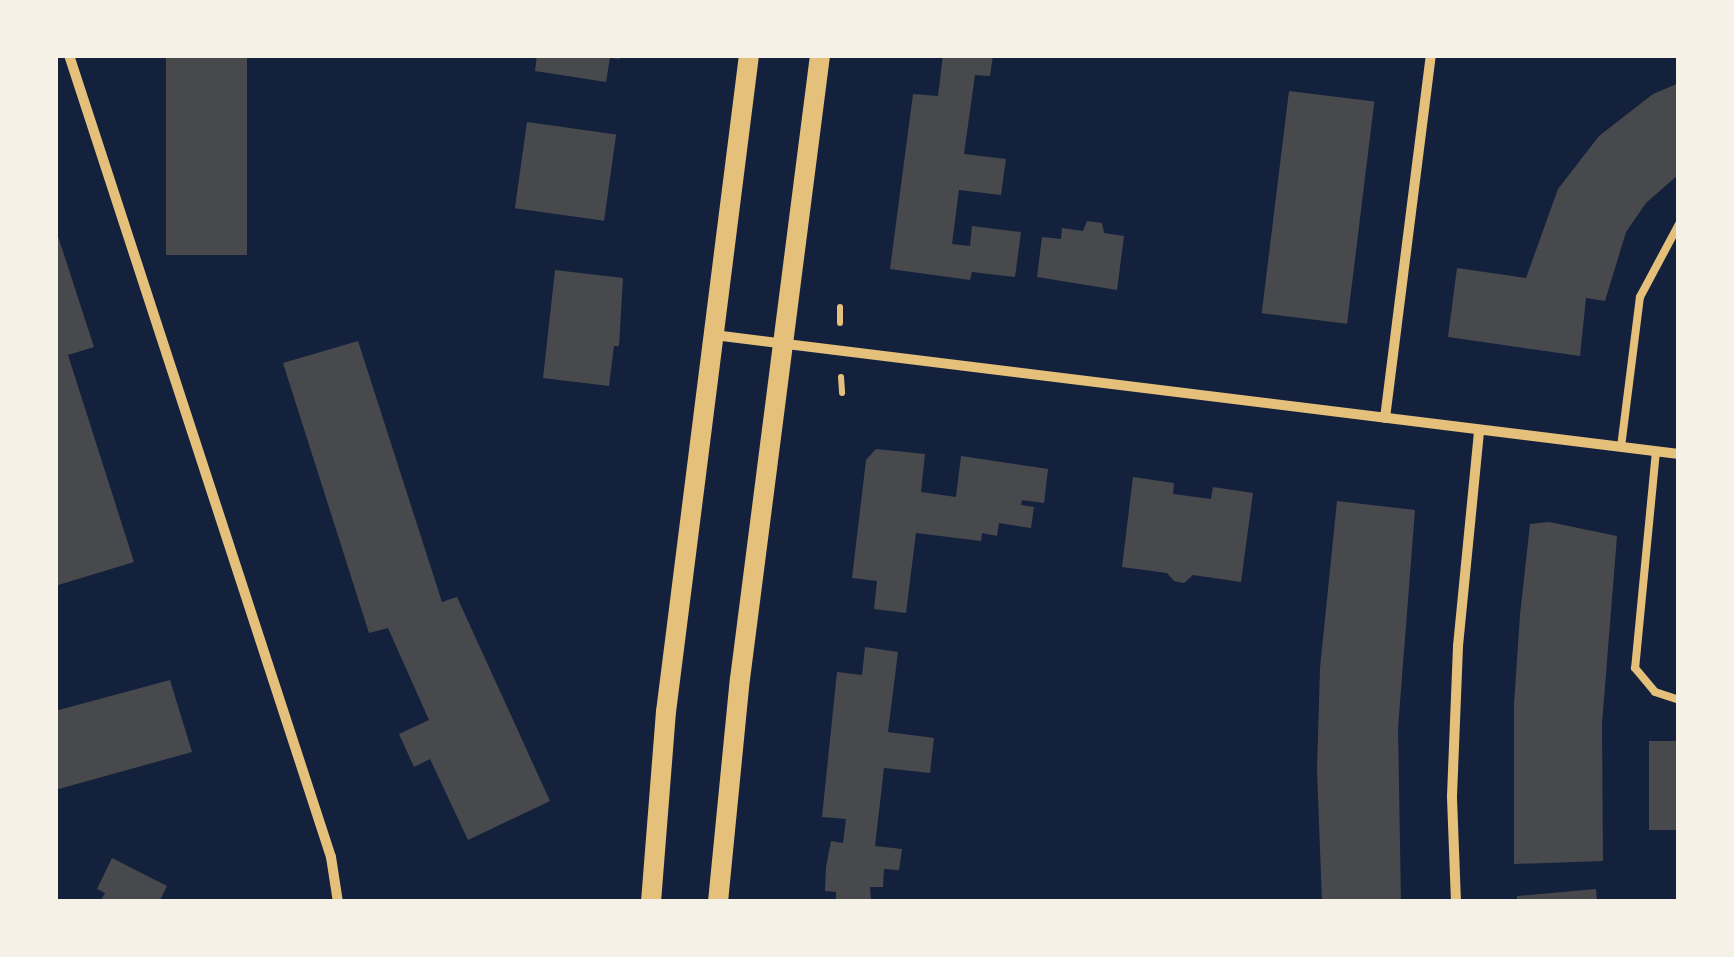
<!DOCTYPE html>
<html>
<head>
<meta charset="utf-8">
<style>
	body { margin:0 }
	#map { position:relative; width:1734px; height:957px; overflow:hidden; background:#14213d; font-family:"Space Grotesk",sans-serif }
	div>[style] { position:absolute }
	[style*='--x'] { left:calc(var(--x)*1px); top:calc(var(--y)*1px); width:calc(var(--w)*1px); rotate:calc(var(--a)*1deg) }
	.building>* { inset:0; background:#48494c; transform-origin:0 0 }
	.path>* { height:6px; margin:-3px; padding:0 3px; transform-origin:3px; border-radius:3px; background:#e5c07b }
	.service>* { height:8px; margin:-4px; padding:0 4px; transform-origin:4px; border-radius:4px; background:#e5c07b }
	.minor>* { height:10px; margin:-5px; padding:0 5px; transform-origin:5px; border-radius:5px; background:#e5c07b }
	.secondary>* { height:20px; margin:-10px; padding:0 10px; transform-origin:10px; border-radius:10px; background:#e5c07b }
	span { translate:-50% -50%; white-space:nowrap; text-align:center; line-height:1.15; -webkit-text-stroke:8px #f6f1e7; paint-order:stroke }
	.frame { position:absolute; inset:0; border:58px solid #f6f1e7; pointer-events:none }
</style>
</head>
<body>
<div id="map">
	<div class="building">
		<i style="left:166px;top:55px;width:81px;height:200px"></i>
		<i style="clip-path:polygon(537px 55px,621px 55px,620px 59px,610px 58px,606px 82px,535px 71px)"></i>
		<i style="clip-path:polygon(943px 55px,993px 55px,990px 76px,975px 75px,964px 154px,1006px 159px,1001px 195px,959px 190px,952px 244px,970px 246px,972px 226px,1021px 232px,1015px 277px,972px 272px,970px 280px,890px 269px,913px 94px,938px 96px)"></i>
		<i style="clip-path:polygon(1679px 83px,1679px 174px,1646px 203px,1626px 232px,1605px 301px,1586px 298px,1580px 356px,1448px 337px,1457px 268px,1526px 278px,1558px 189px,1599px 136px,1653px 94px)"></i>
		<i style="left:1289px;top:91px;width:86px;height:224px;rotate:7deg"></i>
		<i style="left:527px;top:122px;width:90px;height:87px;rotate:8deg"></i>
		<i style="clip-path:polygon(1087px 221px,1102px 223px,1104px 233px,1124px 236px,1117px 290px,1037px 277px,1042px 237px,1061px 239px,1062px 228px,1083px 231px)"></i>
		<i style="clip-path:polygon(55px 227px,94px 347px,68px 355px,134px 562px,55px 586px)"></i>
		<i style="clip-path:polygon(555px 270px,623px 278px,619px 346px,614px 346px,609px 386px,543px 378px)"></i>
		<i style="clip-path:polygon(358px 341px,442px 602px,457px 597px,550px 801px,468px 840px,430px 759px,414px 767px,399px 734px,429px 720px,388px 628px,369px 633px,283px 363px)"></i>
		<i style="clip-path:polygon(876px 449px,925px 454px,921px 492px,956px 497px,961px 456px,1048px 469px,1044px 503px,1022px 500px,1021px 505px,1034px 507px,1031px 528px,999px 523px,997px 536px,982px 533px,981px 541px,916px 533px,906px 613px,874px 609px,877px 581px,852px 578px,866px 460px)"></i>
		<i style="clip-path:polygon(1133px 477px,1174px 483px,1173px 494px,1211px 499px,1213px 487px,1253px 493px,1241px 582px,1193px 575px,1184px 583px,1174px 581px,1167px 573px,1122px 567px)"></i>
		<i style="clip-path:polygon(1337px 501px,1415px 510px,1398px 728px,1401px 902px,1322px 902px,1317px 770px,1320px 668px)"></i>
		<i style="clip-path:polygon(1549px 522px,1617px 536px,1602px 724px,1603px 861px,1514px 864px,1514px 704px,1520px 615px,1530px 524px)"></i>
		<i style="clip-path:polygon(865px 647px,898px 652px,888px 732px,934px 738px,930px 773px,884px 768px,875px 846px,902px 849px,899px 870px,884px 869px,883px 887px,870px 887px,871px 902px,836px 902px,836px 892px,825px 891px,826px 867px,831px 841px,843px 843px,846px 819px,822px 817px,837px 672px,862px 675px)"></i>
		<i style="clip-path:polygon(170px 680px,192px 752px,55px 790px,55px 711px)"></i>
		<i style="left:1679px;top:741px;width:89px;height:30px;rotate:90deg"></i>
		<i style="clip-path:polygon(112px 858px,167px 886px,159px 902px,100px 902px,105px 893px,97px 889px)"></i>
		<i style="clip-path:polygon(1596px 889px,1597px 902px,1517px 902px,1517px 896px)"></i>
	</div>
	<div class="path">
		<i style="--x:840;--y:323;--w:16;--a:-90"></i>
		<i style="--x:841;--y:377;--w:16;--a:86"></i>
	</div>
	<div class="service">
		<i style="--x:1621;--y:447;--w:151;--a:-82.8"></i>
		<i style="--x:1640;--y:297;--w:83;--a:-61.9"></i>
		<i style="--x:1656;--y:451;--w:218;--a:95.5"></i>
		<i style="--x:1635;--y:668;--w:31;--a:50"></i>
		<i style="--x:1655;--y:692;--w:25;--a:18"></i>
	</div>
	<div class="minor">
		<i style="--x:69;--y:55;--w:844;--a:71.91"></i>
		<i style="--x:331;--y:857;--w:46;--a:81.2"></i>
		<i style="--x:714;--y:335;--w:972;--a:7.03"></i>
		<i style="--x:1385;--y:418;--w:366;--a:-82.8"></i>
		<i style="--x:1456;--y:902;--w:106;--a:-92.2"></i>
		<i style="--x:1452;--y:796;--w:150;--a:-87.7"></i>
		<i style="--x:1458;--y:646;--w:217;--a:-84.4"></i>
	</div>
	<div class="secondary">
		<i style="--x:651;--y:902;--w:191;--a:-85.5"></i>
		<i style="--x:666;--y:712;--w:662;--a:-82.8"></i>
		<i style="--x:718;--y:902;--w:224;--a:-84.4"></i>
		<i style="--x:740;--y:679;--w:629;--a:-82.69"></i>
	</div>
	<div class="frame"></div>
</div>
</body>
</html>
